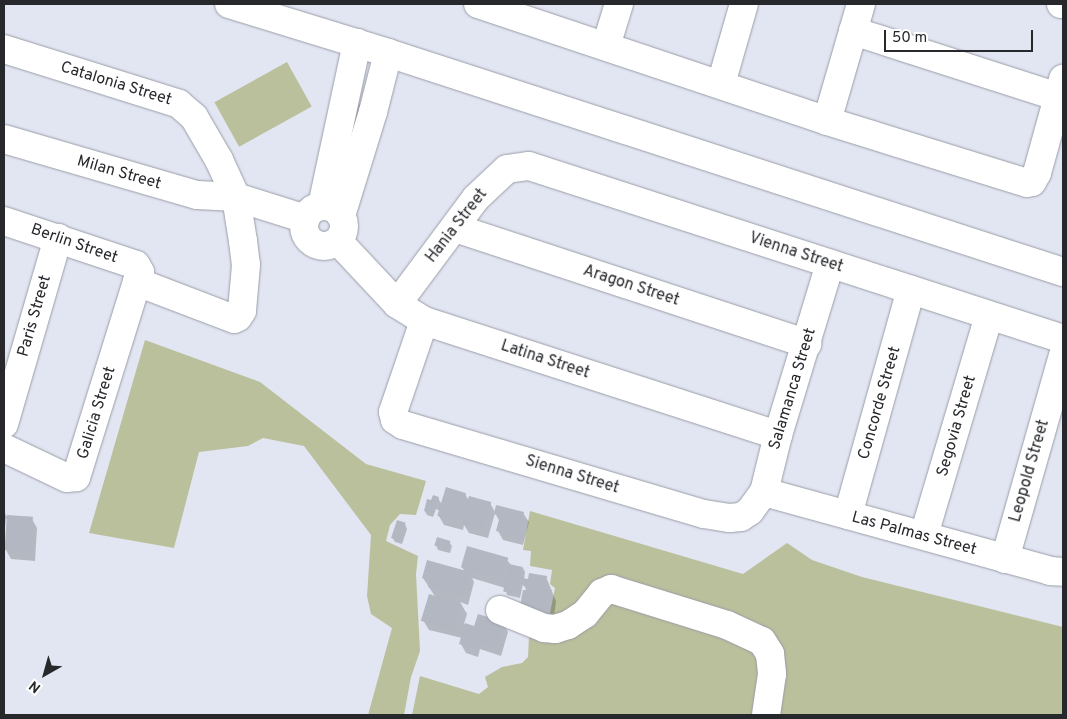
<!DOCTYPE html>
<html>
<head>
<meta charset="utf-8">
<style>
	body { margin:0 }
	#map { position:relative; width:1067px; height:719px; overflow:hidden; background:#e2e6f2; font-family:Overpass,sans-serif }
	div>[style] { position:absolute }
	[style*='--x'] { left:calc(var(--x)*1px); top:calc(var(--y)*1px); width:calc(var(--w)*1px); rotate:calc(var(--a)*1deg) }
	.green>* { inset:0; background:#bac09b; transform-origin:0 0 }
	.shadow>* { inset:0; background:#0003 }
	.building>* { inset:0; background:#b3b7c2; transform-origin:0 0 }
	.roads { filter:drop-shadow(0 0 1px #999da7) drop-shadow(0 0 1px #999da7) }
	.minor>* { height:28px; margin:-14px; padding:0 14px; transform-origin:14px; border-radius:14px; background:#fff }
	.minor>.ring { margin:-14px; padding:0; box-sizing:content-box; background:none; border:28px solid #fff; border-radius:50% }
	span { translate:-50% -50%; white-space:nowrap; text-align:center; line-height:1.15; -webkit-text-stroke:4px #fff; paint-order:stroke }
	.street-label { font-size:16px; color:#26282c }
	.frame { position:absolute; inset:0; border:5px solid #26282c; pointer-events:none }
	.north { position:absolute; left:20px; top:649px; width:50px; height:50px; -webkit-text-stroke:4px #fff; paint-order:stroke; rotate:218deg; font-size:14px; font-weight:700; line-height:20px; text-align:center; color:#26282c }
	.north::after { content:''; display:block; margin:auto; width:18px; height:22px; background:#26282c; clip-path:polygon(50% 0,100% 100%,50% 72%,0 100%) }
	.scale { position:absolute; left:884px; top:30px; width:149px; height:22px; box-sizing:border-box; border:2px solid #26282c; border-top:0; padding-left:6px; font-size:15px; line-height:18px; white-space:nowrap; color:#26282c; -webkit-text-stroke:4px #fff; paint-order:stroke }
</style>
</head>
<body>
<div id="map">
	<div class="green">
		<i style="left:287px;top:62px;width:51px;height:83px;rotate:61deg"></i>
		<i style="clip-path:polygon(145px 340px,260px 382px,366px 464px,426px 481px,416px 515px,400px 514px,390px 525px,386px 541px,418px 556px,416px 574px,420px 651px,411px 677px,404px 715px,368px 715px,392px 628px,371px 614px,367px 596px,371px 535px,304px 446px,263px 438px,248px 446px,199px 452px,174px 548px,89px 533px)"></i>
		<i style="clip-path:polygon(530px 511px,743px 574px,787px 543px,812px 560px,862px 577px,1063px 627px,1063px 715px,412px 715px,420px 676px,479px 694px,488px 687px,485px 677px,502px 667px,522px 663px,528px 657px,529px 636px,550px 613px,555px 588px,550px 584px,552px 570px,530px 566px,531px 551px,523px 550px)"></i>
	</div>
	<div class="shadow">
		<i style="clip-path:polygon(356px 103px,364px 105px,364px 121px,356px 119px,353px 115px)"></i>
		<i style="clip-path:polygon(465px 494px,469px 501px,490px 503px,495px 512px,523px 513px,529px 522px,523px 545px,503px 540px,498px 531px,500px 522px,495px 513px,488px 538px,469px 533px,464px 525px,463px 530px,444px 525px,439px 516px,440px 511px,436px 509px,433px 517px,427px 515px,425px 511px,432px 502px,438px 498px,442px 505px)"></i>
		<i style="clip-path:polygon(4px 511px,7px 517px,32px 519px,37px 528px,35px 561px,11px 559px,6px 550px,8px 519px,6px 519px,4px 536px)"></i>
		<i style="clip-path:polygon(405px 524px,407px 529px,402px 544px,395px 542px,392px 537px)"></i>
		<i style="clip-path:polygon(449px 542px,452px 546px,450px 553px,438px 550px,436px 545px)"></i>
		<i style="clip-path:polygon(507px 560px,511px 565px,523px 568px,525px 572px,524px 580px,546px 577px,556px 601px,554px 617px,527px 615px,527px 591px,523px 584px,520px 598px,507px 595px,505px 588px,472px 578px,474px 582px,468px 605px,460px 602px,467px 614px,464px 624px,475px 628px,503px 623px,508px 632px,501px 656px,480px 649px,478px 657px,466px 653px,461px 644px,462px 638px,429px 630px,423px 620px,436px 598px,423px 578px,465px 572px,462px 567px)"></i>
	</div>
	<div class="building">
		<i style="left:446px;top:487px;width:21px;height:30px;rotate:17deg"></i>
		<i style="clip-path:polygon(433px 495px,439px 497px,436px 507px,433px 506px,431px 513px,424px 511px,427px 499px,431px 500px)"></i>
		<i style="left:469px;top:496px;width:23px;height:29px;rotate:15deg"></i>
		<i style="clip-path:polygon(496px 505px,524px 512px,518px 537px,496px 531px,500px 516px,494px 514px)"></i>
		<i style="left:7px;top:515px;width:26px;height:35px;rotate:4deg"></i>
		<i style="left:397px;top:520px;width:9px;height:19px;rotate:18deg"></i>
		<i style="left:437px;top:537px;width:14px;height:9px;rotate:17deg"></i>
		<i style="left:467px;top:546px;width:43px;height:22px;rotate:16deg"></i>
		<i style="clip-path:polygon(427px 560px,470px 572px,463px 596px,428px 587px,430px 580px,422px 578px)"></i>
		<i style="left:509px;top:564px;width:14px;height:28px;rotate:12deg"></i>
		<i style="clip-path:polygon(529px 573px,547px 576px,545px 589px,552px 590px,549px 609px,520px 606px,523px 590px,526px 590px,526px 586px,522px 585px,522px 578px,528px 579px)"></i>
		<i style="left:429px;top:594px;width:34px;height:28px;rotate:17deg"></i>
		<i style="clip-path:polygon(478px 614px,504px 622px,496px 647px,475px 641px,473px 648px,459px 644px,465px 623px,474px 626px)"></i>
	</div>
	<div class="roads">
		<div class="minor">
			<i style="--x:229;--y:4;--w:166;--a:17.1"></i>
			<i style="--x:388;--y:53;--w:710;--a:17.98"></i>
			<i style="--x:478;--y:4;--w:368;--a:18.5"></i>
			<i style="--x:827;--y:121;--w:209;--a:17.2"></i>
			<i style="--x:1027;--y:183;--w:5;--a:-11"></i>
			<i style="--x:1032;--y:182;--w:10;--a:-61"></i>
			<i style="--x:1037;--y:173;--w:98;--a:-74.5"></i>
			<i style="--x:1061;--y:4;--w:2;--a:0"></i>
			<i style="--x:853;--y:31;--w:215;--a:17.8"></i>
			<i style="--x:606;--y:46;--w:44;--a:-72.8"></i>
			<i style="--x:4;--y:49;--w:183;--a:17.4"></i>
			<i style="--x:179;--y:104;--w:20;--a:41"></i>
			<i style="--x:194;--y:117;--w:50;--a:59.8"></i>
			<i style="--x:219;--y:160;--w:41;--a:65.3"></i>
			<i style="--x:236;--y:197;--w:45;--a:81"></i>
			<i style="--x:243;--y:241;--w:24;--a:83"></i>
			<i style="--x:246;--y:265;--w:46;--a:95"></i>
			<i style="--x:242;--y:311;--w:7;--a:124"></i>
			<i style="--x:238;--y:317;--w:4;--a:153"></i>
			<i style="--x:234;--y:319;--w:104;--a:-159.1"></i>
			<i style="--x:721;--y:84;--w:83;--a:-74"></i>
			<i style="--x:827;--y:121;--w:122;--a:-73.8"></i>
			<i style="--x:4;--y:139;--w:201;--a:16.2"></i>
			<i style="--x:197;--y:195;--w:39;--a:3"></i>
			<i style="--x:236;--y:197;--w:73;--a:17.4"></i>
			<i style="--x:322;--y:206;--w:167;--a:-77.9"></i>
			<i class="ring" style="left:304px;top:206px;width:12px;height:12px"></i>
			<i style="--x:341;--y:216;--w:109;--a:-72.9"></i>
			<i style="--x:373;--y:112;--w:61;--a:-75.7"></i>
			<i style="--x:4;--y:221;--w:139;--a:18.4"></i>
			<i style="--x:136;--y:265;--w:8;--a:60"></i>
			<i style="--x:140;--y:272;--w:215;--a:107.3"></i>
			<i style="--x:76;--y:477;--w:9;--a:174"></i>
			<i style="--x:67;--y:478;--w:70;--a:-154.5"></i>
			<i style="--x:455;--y:228;--w:371;--a:18.2"></i>
			<i style="--x:338;--y:241;--w:86;--a:46.9"></i>
			<i style="--x:397;--y:304;--w:32;--a:32"></i>
			<i style="--x:424;--y:321;--w:372;--a:17.9"></i>
			<i style="--x:397;--y:304;--w:132;--a:-53.3"></i>
			<i style="--x:476;--y:198;--w:42;--a:-43.1"></i>
			<i style="--x:507;--y:169;--w:22;--a:-8"></i>
			<i style="--x:529;--y:166;--w:561;--a:17.95"></i>
			<i style="--x:424;--y:321;--w:96;--a:108.8"></i>
			<i style="--x:393;--y:412;--w:8;--a:76"></i>
			<i style="--x:395;--y:420;--w:9;--a:32"></i>
			<i style="--x:403;--y:425;--w:314;--a:16.5"></i>
			<i style="--x:704;--y:514;--w:26;--a:9"></i>
			<i style="--x:730;--y:518;--w:11;--a:-5"></i>
			<i style="--x:741;--y:517;--w:11;--a:-34"></i>
			<i style="--x:750;--y:511;--w:24;--a:-54"></i>
			<i style="--x:764;--y:492;--w:59;--a:-76.2"></i>
			<i style="--x:778;--y:435;--w:179;--a:-73.1"></i>
			<i style="--x:4;--y:424;--w:194;--a:-73.8"></i>
			<i style="--x:764;--y:492;--w:297;--a:15.4"></i>
			<i style="--x:1050;--y:571;--w:13;--a:4"></i>
			<i style="--x:848;--y:515;--w:234;--a:-74.4"></i>
			<i style="--x:924;--y:535;--w:228;--a:-73.5"></i>
			<i style="--x:1005;--y:559;--w:212;--a:-74.1"></i>
			<i style="--x:500;--y:610;--w:48;--a:22.2"></i>
			<i style="--x:544;--y:628;--w:11;--a:5"></i>
			<i style="--x:555;--y:629;--w:14;--a:-17"></i>
			<i style="--x:568;--y:625;--w:20;--a:-33"></i>
			<i style="--x:585;--y:614;--w:27;--a:-51"></i>
			<i style="--x:602;--y:593;--w:10;--a:-24"></i>
			<i style="--x:611;--y:589;--w:121;--a:17.2"></i>
			<i style="--x:727;--y:625;--w:38;--a:25"></i>
			<i style="--x:762;--y:641;--w:15;--a:58"></i>
			<i style="--x:770;--y:654;--w:20;--a:84"></i>
			<i style="--x:772;--y:674;--w:41;--a:98.3"></i>
		</div>
	</div>
	<div class="street-label">
		<span style="left:116px;top:84px;rotate:17deg">Catalonia Street</span>
		<span style="left:119px;top:173px;rotate:16deg">Milan Street</span>
		<span style="left:457px;top:226px;rotate:-52deg">Hania Street</span>
		<span style="left:74px;top:244px;rotate:19deg">Berlin Street</span>
		<span style="left:796px;top:253px;rotate:18deg">Vienna Street</span>
		<span style="left:631px;top:286px;rotate:18deg">Aragon Street</span>
		<span style="left:35px;top:316px;rotate:-74deg">Paris Street</span>
		<span style="left:545px;top:360px;rotate:18deg">Latina Street</span>
		<span style="left:793px;top:389px;rotate:-73deg">Salamanca Street</span>
		<span style="left:880px;top:403px;rotate:-74deg">Concorde Street</span>
		<span style="left:97px;top:413px;rotate:-73deg">Galicia Street</span>
		<span style="left:957px;top:426px;rotate:-74deg">Segovia Street</span>
		<span style="left:1030px;top:471px;rotate:-74deg">Leopold Street</span>
		<span style="left:572px;top:475px;rotate:17deg">Sienna Street</span>
		<span style="left:914px;top:534px;rotate:15deg">Las Palmas Street</span>
	</div>
	<div class="frame"></div>
	<div class="north">N</div>
	<div class="scale">50 m</div>
</div>
</body>
</html>
